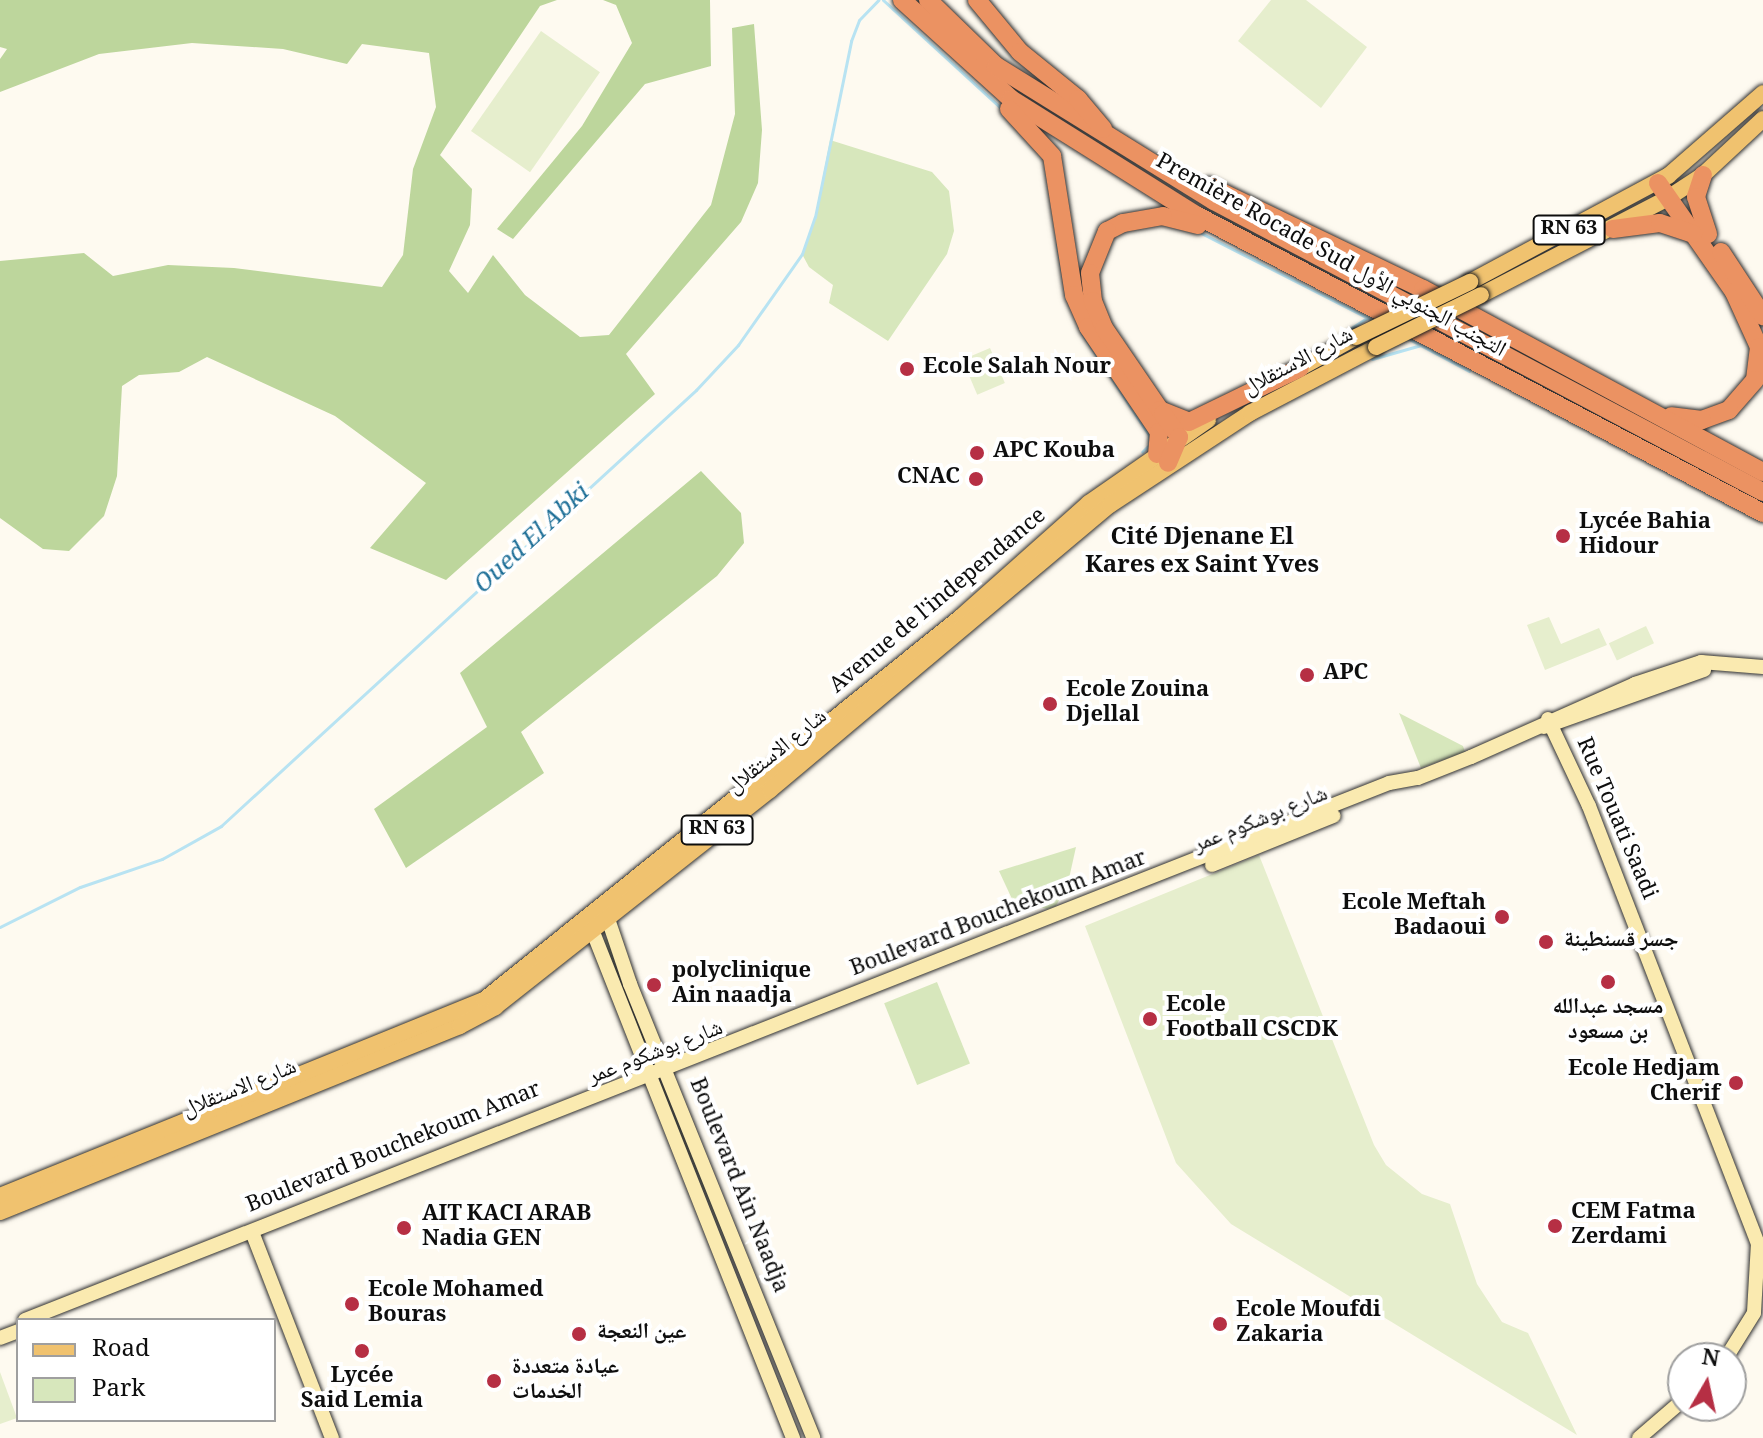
<!DOCTYPE html>
<html>
<head>
<meta charset="utf-8">
<style>
	body { margin:0 }
	#map { position:relative; width:1763px; height:1438px; overflow:hidden; background:#fefaf0; font-family:Georgia,"Noto Naskh Arabic",serif }
	div>[style] { position:absolute }
	[style*='--x'] { left:calc(var(--x)*1px); top:calc(var(--y)*1px); width:calc(var(--w)*1px); rotate:calc(var(--a)*1deg) }
	.green>* { inset:0; background:#d7e7bc; transform-origin:0 0 }
	.forest>* { inset:0; background:#bdd69c }
	.pitch>* { inset:0; background:#e6eecd; transform-origin:0 0 }
	.stream>* { height:3px; margin:-1.5px; padding:0 1.5px; transform-origin:1.5px; border-radius:1.5px; background:#b8e3f2 }
	.roads { filter:drop-shadow(0 0 2px #303030) drop-shadow(0 0 2px #303030) }
	.secondary>* { height:14px; margin:-7px; padding:0 7px; transform-origin:7px; border-radius:7px; background:#faeab0 }
	.primary>* { height:16px; margin:-8px; padding:0 8px; transform-origin:8px; border-radius:8px; background:#f0c26f }
	.highway>* { height:18px; margin:-9px; padding:0 9px; transform-origin:9px; border-radius:9px; background:#eb9262 }
	.bridges { filter:drop-shadow(0 0 2px #1f1f1f) drop-shadow(0 0 2px #1f1f1f) }
	.primary-bridge>* { height:16px; margin:-8px; padding:0 8px; transform-origin:8px; border-radius:8px; background:#f0c26f }
	.dots>* { width:22px; height:22px; translate:-50% -50%; box-sizing:border-box; border:4px solid #fff; border-radius:50% }
	span { translate:-50% -50%; white-space:nowrap; text-align:center; line-height:1.15; -webkit-text-stroke:8px #fff; paint-order:stroke }
	.shield-label span { padding:2px 6px; background:#fff; border:2px solid; border-radius:6px; -webkit-text-stroke-width:0 }
	.shield-label { font-size:20px; color:#0e0e0e; font-weight:700 }
	.street-label { font-size:22px; color:#0e0e0e }
	.poi-label { font-size:22px; color:#0e0e0e; font-weight:700 }
	.left { translate:0 -50%; text-align:left }
	.right { translate:-100% -50%; text-align:right }
	.neighbourhood-label { font-size:24px; color:#0e0e0e; font-weight:700 }
	.water-label { font-size:24px; color:#1f7098; font-style:italic }
	.legend { position:absolute; left:16px; top:1318px; width:260px; height:104px; box-sizing:border-box; background:#fff; border:2px solid #9f9f9f; margin:0; padding:10px 14px; list-style:none; font-size:24px; color:#0e0e0e }
	.legend li { display:flex; align-items:center; gap:16px; height:40px }
	.legend b { width:40px; border:2px solid #9f9f9f }
	.north { position:absolute; left:1667px; top:1342px; width:80px; height:80px; box-sizing:border-box; background:#fff; border:2px solid #9f9f9f; border-radius:50%; rotate:9deg; font-size:22px; font-weight:700; line-height:32px; text-align:center; color:#0e0e0e }
	.north::after { content:''; display:block; margin:auto; width:28px; height:36px; background:#b62f44; clip-path:polygon(50% 0,100% 100%,50% 72%,0 100%) }
</style>
</head>
<body>
<div id="map">
	<div class="green">
		<i style="clip-path:polygon(830px 140px,932px 172px,949px 191px,954px 231px,947px 254px,888px 341px,829px 303px,833px 285px,809px 267px,802px 254px,815px 217px)"></i>
		<i style="clip-path:polygon(1399px 713px,1463px 746px,1465px 752px,1421px 768px)"></i>
		<i style="clip-path:polygon(1076px 847px,1068px 883px,1056px 906px,1047px 909px,1012px 899px,999px 871px)"></i>
		<i style="left:609px;top:938px;width:133px;height:6px;rotate:68deg"></i>
		<i style="left:937px;top:982px;width:88px;height:57px;rotate:68deg"></i>
		<i style="left:665px;top:1088px;width:183px;height:4px;rotate:67deg"></i>
	</div>
	<div class="forest">
		<i style="clip-path:polygon(0 0,557px 0,540px 6px,440px 155px,472px 189px,470px 225px,449px 271px,468px 293px,493px 255px,525px 295px,580px 337px,609px 335px,711px 205px,735px 114px,732px 28px,754px 24px,762px 130px,758px 183px,741px 222px,626px 354px,655px 394px,446px 580px,370px 548px,426px 483px,335px 416px,207px 357px,179px 372px,139px 375px,122px 386px,117px 476px,104px 516px,69px 551px,43px 549px,0 518px,0 261px,84px 253px,113px 276px,168px 265px,234px 268px,382px 287px,403px 255px,413px 169px,436px 107px,429px 53px,362px 44px,347px 64px,283px 49px,192px 43px,99px 54px,0 92px,0 59px,7px 49px,0 47px)"></i>
		<i style="clip-path:polygon(603px 0,710px 0,711px 66px,645px 84px,513px 239px,497px 229px,582px 126px,632px 43px,616px 5px)"></i>
		<i style="clip-path:polygon(701px 471px,741px 513px,744px 543px,717px 576px,521px 732px,544px 773px,406px 868px,374px 809px,487px 727px,460px 673px)"></i>
	</div>
	<div class="pitch">
		<i style="clip-path:polygon(1271px 0,1306px 0,1367px 47px,1321px 108px,1238px 41px)"></i>
		<i style="left:541px;top:31px;width:72px;height:122px;rotate:35deg"></i>
		<i style="left:990px;top:348px;width:38px;height:30px;rotate:67deg"></i>
		<i style="clip-path:polygon(1549px 617px,1561px 644px,1599px 628px,1607px 645px,1545px 670px,1527px 625px)"></i>
		<i style="left:1646px;top:626px;width:19px;height:41px;rotate:65deg"></i>
		<i style="clip-path:polygon(1259px 855px,1374px 1145px,1386px 1165px,1422px 1194px,1450px 1204px,1477px 1284px,1502px 1322px,1528px 1333px,1577px 1435px,1231px 1224px,1176px 1163px,1085px 926px)"></i>
		<i style="clip-path:polygon(0 1372px,17px 1418px,0 1424px)"></i>
	</div>
	<div class="stream">
		<i style="--x:883;--y:0;--w:163;--a:42.5"></i>
		<i style="--x:1199;--y:232;--w:196;--a:27"></i>
		<i style="--x:1057;--y:244;--w:53;--a:80.2"></i>
		<i style="--x:1081;--y:332;--w:123;--a:56.6"></i>
		<i style="--x:1149;--y:435;--w:9;--a:84"></i>
		<i style="--x:1150;--y:444;--w:11;--a:135"></i>
		<i style="--x:1342;--y:334;--w:30;--a:-33"></i>
		<i style="--x:1409;--y:339;--w:68;--a:28.1"></i>
		<i style="--x:1372;--y:359;--w:51;--a:-15.9"></i>
		<i style="--x:0;--y:927;--w:89;--a:-26.6"></i>
		<i style="--x:80;--y:887;--w:87;--a:-18.9"></i>
		<i style="--x:162;--y:859;--w:68;--a:-29.2"></i>
		<i style="--x:221;--y:826;--w:645;--a:-42.55"></i>
		<i style="--x:696;--y:390;--w:62;--a:-47"></i>
		<i style="--x:738;--y:345;--w:111;--a:-54.9"></i>
		<i style="--x:802;--y:254;--w:39;--a:-71"></i>
		<i style="--x:815;--y:217;--w:180;--a:-78.4"></i>
		<i style="--x:851;--y:41;--w:22;--a:-69"></i>
		<i style="--x:859;--y:20;--w:28;--a:-46"></i>
	</div>
	<div class="roads">
		<div class="secondary">
			<i style="--x:1548;--y:719;--w:96;--a:64.8"></i>
			<i style="--x:1589;--y:806;--w:469;--a:68.9"></i>
			<i style="--x:1758;--y:1243;--w:70;--a:93.3"></i>
			<i style="--x:1754;--y:1313;--w:53;--a:121.9"></i>
			<i style="--x:1544;--y:727;--w:170;--a:-19.6"></i>
			<i style="--x:1212;--y:865;--w:131;--a:-22"></i>
			<i style="--x:605;--y:910;--w:78;--a:71.3"></i>
			<i style="--x:630;--y:984;--w:489;--a:68"></i>
			<i style="--x:589;--y:922;--w:555;--a:68.43"></i>
			<i style="--x:254;--y:1237;--w:216;--a:68.8"></i>
			<i style="--x:25;--y:1320;--w:1466;--a:-21.49"></i>
			<i style="--x:1389;--y:783;--w:29;--a:-10"></i>
			<i style="--x:1418;--y:778;--w:57;--a:-21.6"></i>
			<i style="--x:1471;--y:757;--w:180;--a:-24"></i>
			<i style="--x:1635;--y:684;--w:70;--a:-18.4"></i>
			<i style="--x:1701;--y:662;--w:62;--a:4.6"></i>
			<i style="--x:0;--y:1338;--w:19;--a:-21"></i>
			<i style="--x:1639;--y:1438;--w:58;--a:-40.8"></i>
		</div>
		<div class="primary">
			<i style="--x:1470;--y:282;--w:225;--a:-28.2"></i>
			<i style="--x:1668;--y:176;--w:126;--a:-41.1"></i>
			<i style="--x:1481;--y:295;--w:211;--a:-27.4"></i>
			<i style="--x:1668;--y:198;--w:42;--a:-33.3"></i>
			<i style="--x:1703;--y:175;--w:82;--a:-43"></i>
			<i style="--x:1291;--y:373;--w:74;--a:-29"></i>
			<i style="--x:0;--y:1196;--w:522;--a:-22.05"></i>
			<i style="--x:484;--y:1000;--w:612;--a:-38.76"></i>
			<i style="--x:961;--y:617;--w:171;--a:-41.7"></i>
			<i style="--x:1089;--y:503;--w:145;--a:-34.9"></i>
			<i style="--x:0;--y:1212;--w:496;--a:-22"></i>
			<i style="--x:460;--y:1026;--w:40;--a:-28"></i>
			<i style="--x:495;--y:1007;--w:350;--a:-38.3"></i>
			<i style="--x:770;--y:790;--w:444;--a:-40"></i>
			<i style="--x:1110;--y:505;--w:168;--a:-33.3"></i>
			<i style="--x:1250;--y:413;--w:142;--a:-27.6"></i>
		</div>
		<div class="highway">
			<i style="--x:902;--y:0;--w:147;--a:42.2"></i>
			<i style="--x:1011;--y:99;--w:218;--a:32.1"></i>
			<i style="--x:1196;--y:215;--w:641;--a:27.73"></i>
			<i style="--x:928;--y:0;--w:95;--a:44.1"></i>
			<i style="--x:996;--y:66;--w:256;--a:31.8"></i>
			<i style="--x:1214;--y:201;--w:621;--a:27.93"></i>
			<i style="--x:977;--y:0;--w:67;--a:50.4"></i>
			<i style="--x:1020;--y:52;--w:75;--a:39"></i>
			<i style="--x:1078;--y:99;--w:39;--a:50"></i>
			<i style="--x:1009;--y:109;--w:64;--a:47.5"></i>
			<i style="--x:1052;--y:156;--w:141;--a:81"></i>
			<i style="--x:1074;--y:295;--w:35;--a:66"></i>
			<i style="--x:1088;--y:327;--w:127;--a:55.9"></i>
			<i style="--x:1159;--y:432;--w:22;--a:95"></i>
			<i style="--x:1703;--y:175;--w:23;--a:108"></i>
			<i style="--x:1696;--y:197;--w:39;--a:72"></i>
			<i style="--x:1658;--y:183;--w:133;--a:55.1"></i>
			<i style="--x:1734;--y:292;--w:60;--a:65.6"></i>
			<i style="--x:1759;--y:347;--w:33;--a:97"></i>
			<i style="--x:1755;--y:380;--w:40;--a:131"></i>
			<i style="--x:1729;--y:410;--w:29;--a:160"></i>
			<i style="--x:1702;--y:420;--w:31;--a:-173"></i>
			<i style="--x:1209;--y:186;--w:237;--a:25.7"></i>
			<i style="--x:1423;--y:289;--w:386;--a:28.3"></i>
			<i style="--x:1198;--y:225;--w:36;--a:-166"></i>
			<i style="--x:1163;--y:216;--w:41;--a:170.1"></i>
			<i style="--x:1123;--y:223;--w:18;--a:153"></i>
			<i style="--x:1107;--y:231;--w:45;--a:112"></i>
			<i style="--x:1090;--y:273;--w:28;--a:84"></i>
			<i style="--x:1093;--y:301;--w:29;--a:68"></i>
			<i style="--x:1104;--y:328;--w:99;--a:55.7"></i>
			<i style="--x:1160;--y:410;--w:31;--a:22"></i>
			<i style="--x:1189;--y:422;--w:123;--a:-25.9"></i>
			<i style="--x:1613;--y:229;--w:47;--a:-7.3"></i>
			<i style="--x:1660;--y:223;--w:35;--a:18"></i>
			<i style="--x:1721;--y:252;--w:77;--a:56.7"></i>
			<i style="--x:1163;--y:414;--w:28;--a:55"></i>
			<i style="--x:1179;--y:437;--w:28;--a:113"></i>
		</div>
	</div>
	<div class="bridges">
		<div class="primary-bridge">
			<i style="--x:1356;--y:337;--w:127;--a:-25.8"></i>
			<i style="--x:1376;--y:347;--w:117;--a:-26.3"></i>
		</div>
	</div>
	<div class="dots">
		<i style="left:907px;top:369px;background:#b62f44"></i>
		<i style="left:977px;top:453px;background:#b62f44"></i>
		<i style="left:976px;top:479px;background:#b62f44"></i>
		<i style="left:1563px;top:536px;background:#b62f44"></i>
		<i style="left:1307px;top:675px;background:#b62f44"></i>
		<i style="left:1050px;top:704px;background:#b62f44"></i>
		<i style="left:1502px;top:917px;background:#b62f44"></i>
		<i style="left:1546px;top:942px;background:#b62f44"></i>
		<i style="left:1608px;top:982px;background:#b62f44"></i>
		<i style="left:654px;top:985px;background:#b62f44"></i>
		<i style="left:1150px;top:1019px;background:#b62f44"></i>
		<i style="left:1736px;top:1083px;background:#b62f44"></i>
		<i style="left:1555px;top:1226px;background:#b62f44"></i>
		<i style="left:404px;top:1228px;background:#b62f44"></i>
		<i style="left:352px;top:1304px;background:#b62f44"></i>
		<i style="left:1220px;top:1324px;background:#b62f44"></i>
		<i style="left:579px;top:1334px;background:#b62f44"></i>
		<i style="left:362px;top:1351px;background:#b62f44"></i>
		<i style="left:494px;top:1381px;background:#b62f44"></i>
	</div>
	<div class="shield-label">
		<span style="left:1569px;top:230px">RN 63</span>
		<span style="left:717px;top:830px">RN 63</span>
	</div>
	<div class="street-label">
		<span style="left:1330px;top:257px;rotate:29deg">Première Rocade Sud التجنب الجنوبي الأول</span>
		<span style="left:1299px;top:363px;rotate:-28deg">شارع الاستقلال</span>
		<span style="left:939px;top:602px;rotate:-40deg">Avenue de l'independance</span>
		<span style="left:778px;top:753px;rotate:-39deg">شارع الاستقلال</span>
		<span style="left:1615px;top:819px;rotate:67deg">Rue Touati Saadi</span>
		<span style="left:1261px;top:821px;rotate:-22deg">شارع بوشكوم عمر</span>
		<span style="left:999px;top:915px;rotate:-21deg">Boulevard Bouchekoum Amar</span>
		<span style="left:656px;top:1054px;rotate:-21deg">شارع بوشكوم عمر</span>
		<span style="left:240px;top:1090px;rotate:-22deg">شارع الاستقلال</span>
		<span style="left:394px;top:1149px;rotate:-22deg">Boulevard Bouchekoum Amar</span>
		<span style="left:737px;top:1186px;rotate:68deg">Boulevard Ain Naadja</span>
	</div>
	<div class="poi-label">
		<span class="left" style="left:923px;top:369px">Ecole Salah Nour</span>
		<span class="left" style="left:993px;top:453px">APC Kouba</span>
		<span class="right" style="left:960px;top:479px">CNAC</span>
		<span class="left" style="left:1579px;top:536px">Lycée Bahia<br>Hidour</span>
		<span class="left" style="left:1323px;top:675px">APC</span>
		<span class="left" style="left:1066px;top:704px">Ecole Zouina<br>Djellal</span>
		<span class="right" style="left:1486px;top:917px">Ecole Meftah<br>Badaoui</span>
		<span class="left" style="left:1564px;top:942px">جسر قسنطينة</span>
		<span class="left" style="left:672px;top:985px">polyclinique<br>Ain naadja</span>
		<span class="left" style="left:1166px;top:1019px">Ecole<br>Football CSCDK</span>
		<span style="left:1608px;top:1021px">مسجد عبدالله<br>بن مسعود</span>
		<span class="right" style="left:1720px;top:1083px">Ecole Hedjam<br>Cherif</span>
		<span class="left" style="left:1571px;top:1226px">CEM Fatma<br>Zerdami</span>
		<span class="left" style="left:422px;top:1228px">AIT KACI ARAB<br>Nadia GEN</span>
		<span class="left" style="left:368px;top:1304px">Ecole Mohamed<br>Bouras</span>
		<span class="left" style="left:1236px;top:1324px">Ecole Moufdi<br>Zakaria</span>
		<span class="left" style="left:597px;top:1334px">عين النعجة</span>
		<span class="left" style="left:512px;top:1381px">عيادة متعددة<br>الخدمات</span>
		<span style="left:362px;top:1390px">Lycée<br>Said Lemia</span>
	</div>
	<div class="neighbourhood-label">
		<span style="left:1202px;top:553px">Cité Djenane El<br>Kares ex Saint Yves</span>
	</div>
	<div class="water-label">
		<span style="left:532px;top:541px;rotate:-43deg">Oued El Abki</span>
	</div>
	<ul class="legend">
	<li><b style="height:10px;background:#f0c26f"></b>Road</li>
	<li><b style="height:22px;background:#d7e7bc"></b>Park</li>
	</ul>
	<div class="north">N</div>
</div>
</body>
</html>
